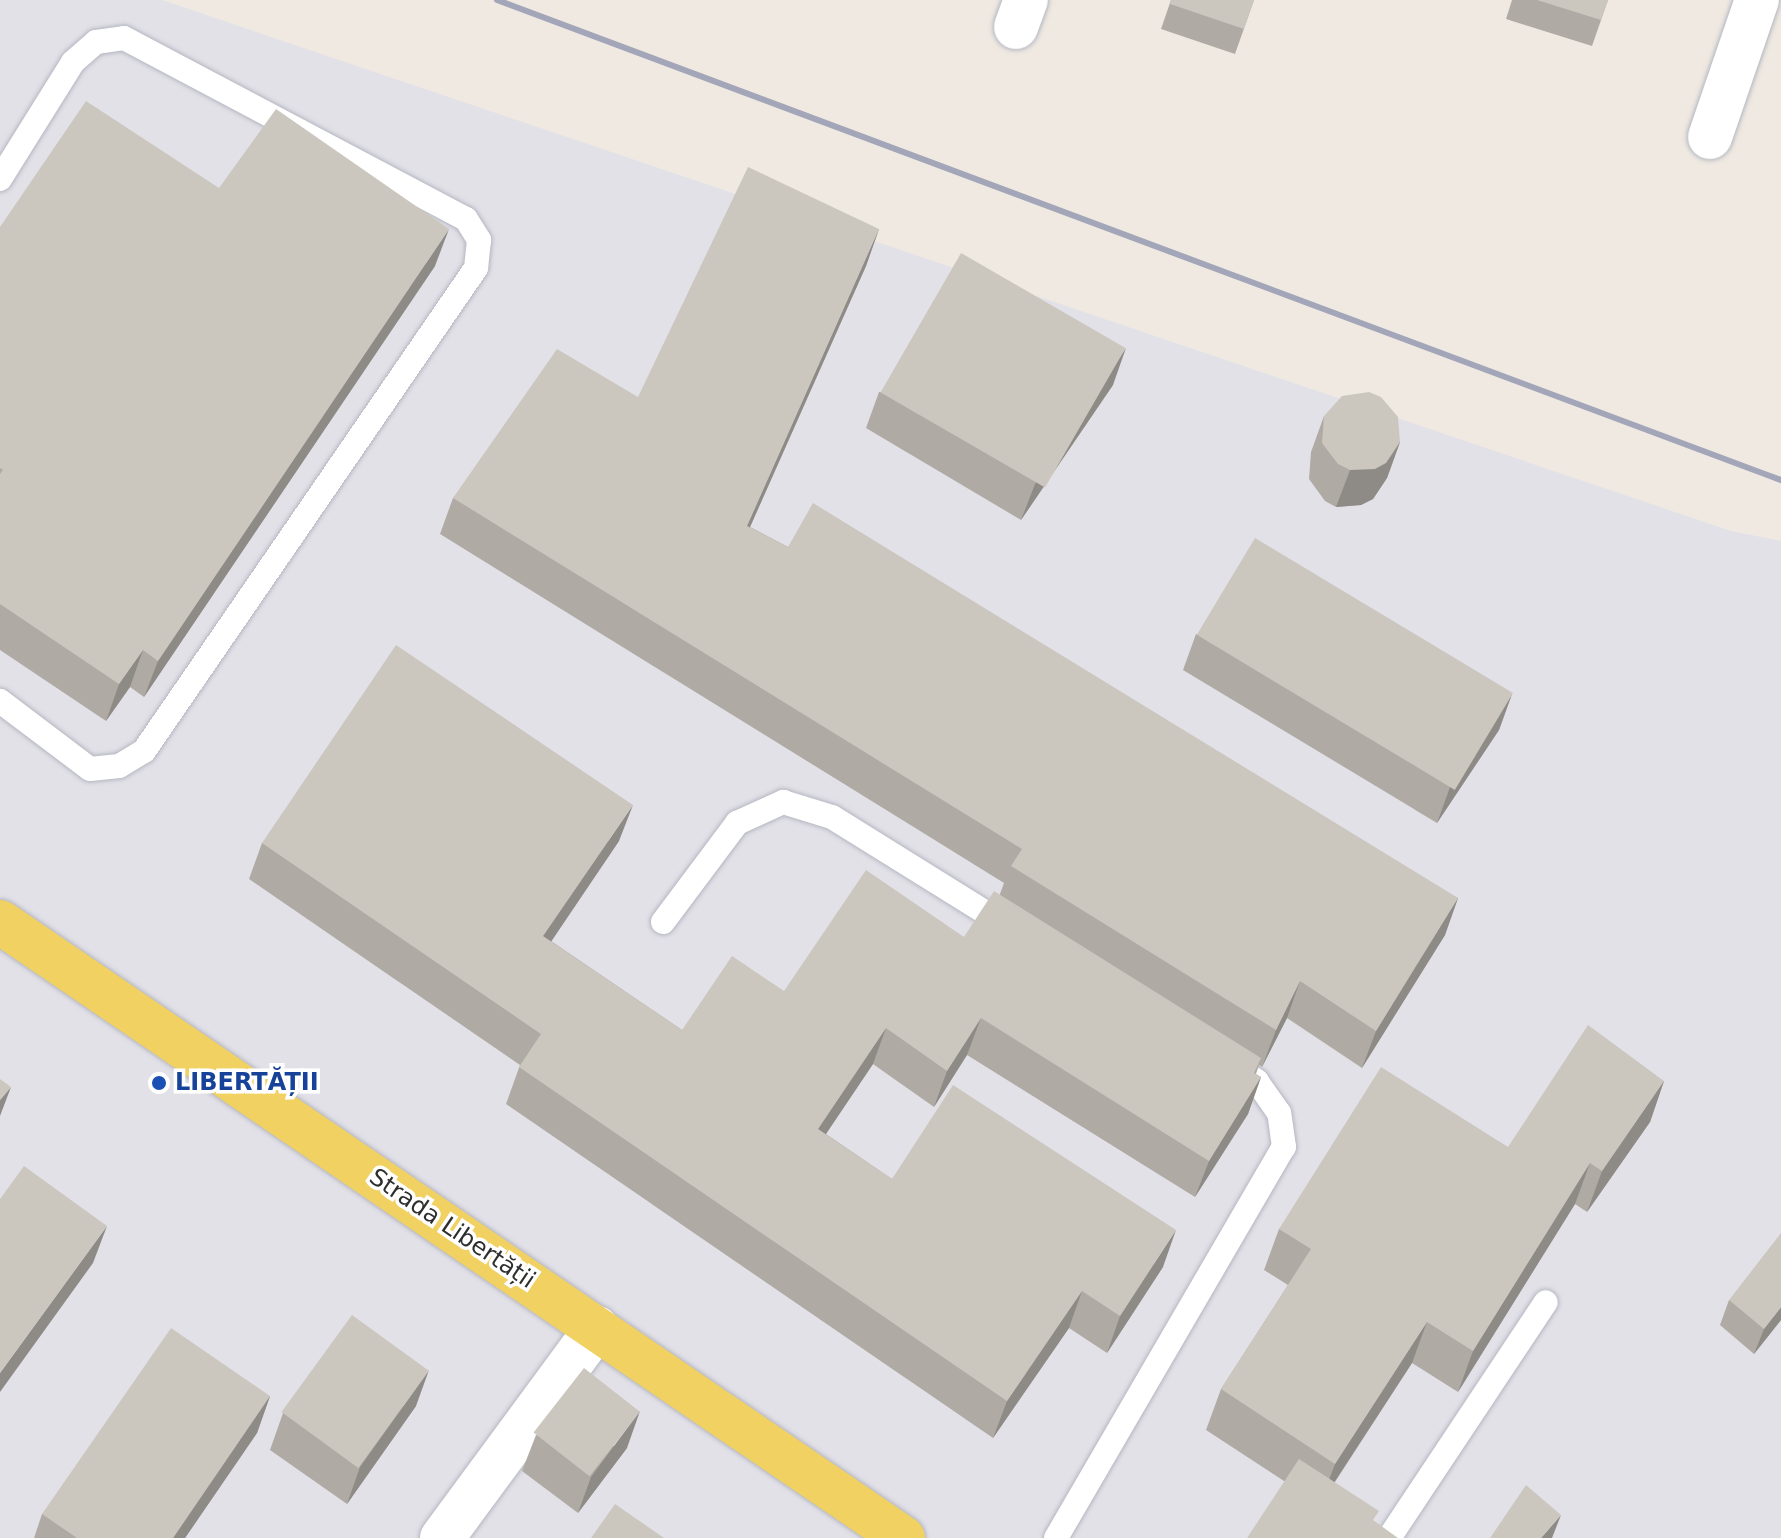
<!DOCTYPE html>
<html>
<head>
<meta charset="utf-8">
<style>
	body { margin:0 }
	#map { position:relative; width:1781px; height:1538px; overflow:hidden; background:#efe9e1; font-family:"DejaVu Sans",sans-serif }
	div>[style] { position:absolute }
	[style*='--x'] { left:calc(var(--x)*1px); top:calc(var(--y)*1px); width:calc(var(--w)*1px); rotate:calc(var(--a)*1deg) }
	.industrial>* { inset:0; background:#e3e1e8 }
	.roads { filter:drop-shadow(0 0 2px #b4b7c1) drop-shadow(0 0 2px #b4b7c1) }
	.lane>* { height:24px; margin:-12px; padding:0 12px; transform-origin:12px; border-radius:12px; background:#fff }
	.street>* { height:44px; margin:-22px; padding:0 22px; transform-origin:22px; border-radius:22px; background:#fff }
	.primary>* { height:44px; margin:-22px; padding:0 22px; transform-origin:22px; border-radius:22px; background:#f2d163 }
	.rail>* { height:6px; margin:-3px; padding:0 3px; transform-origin:3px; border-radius:3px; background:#a3a6b8 }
	.wall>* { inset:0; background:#afaba4 }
	.shaded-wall>* { inset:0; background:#8e8b86 }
	.building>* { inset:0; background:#cbc7bf; transform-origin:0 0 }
	.dots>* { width:22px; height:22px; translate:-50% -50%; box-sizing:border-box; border:4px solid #fff; border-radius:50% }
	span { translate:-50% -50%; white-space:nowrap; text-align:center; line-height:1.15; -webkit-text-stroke:7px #fff; paint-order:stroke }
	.transit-label { font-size:24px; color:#164399; font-weight:700 }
	.left { translate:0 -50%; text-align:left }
	.street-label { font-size:24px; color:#2e2e2e }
</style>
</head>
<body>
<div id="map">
	<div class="industrial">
		<i style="clip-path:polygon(0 0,162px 0,1731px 531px,1781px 541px,1781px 1538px,0 1538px)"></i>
	</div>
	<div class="roads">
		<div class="lane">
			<i style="--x:0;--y:179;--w:138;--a:-58"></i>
			<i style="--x:73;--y:62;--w:30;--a:-41"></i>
			<i style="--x:96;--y:42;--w:28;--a:-8"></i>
			<i style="--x:124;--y:38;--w:387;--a:27.9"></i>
			<i style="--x:466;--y:219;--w:25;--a:58"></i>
			<i style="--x:479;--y:240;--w:28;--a:96"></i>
			<i style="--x:476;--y:268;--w:586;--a:124.5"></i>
			<i style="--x:144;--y:751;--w:29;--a:149"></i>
			<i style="--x:119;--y:766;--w:29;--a:174"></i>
			<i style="--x:90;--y:769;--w:113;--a:-142.9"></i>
			<i style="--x:663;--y:922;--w:124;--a:-53.2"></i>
			<i style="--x:737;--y:823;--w:51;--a:-24.5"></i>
			<i style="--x:783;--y:802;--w:51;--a:17"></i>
			<i style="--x:832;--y:817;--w:208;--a:31.9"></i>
			<i style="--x:1056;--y:1538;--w:453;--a:-59.8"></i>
			<i style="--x:1284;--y:1147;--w:34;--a:-98"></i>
			<i style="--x:1279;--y:1113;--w:39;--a:-125"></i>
			<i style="--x:1257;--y:1081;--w:27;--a:-147"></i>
			<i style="--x:1389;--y:1538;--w:283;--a:-56.4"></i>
		</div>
		<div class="street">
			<i style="--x:1016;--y:27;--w:29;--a:-70"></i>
			<i style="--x:1710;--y:137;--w:145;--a:-71.1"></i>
			<i style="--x:442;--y:1538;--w:261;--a:-53.6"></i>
		</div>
		<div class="primary">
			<i style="--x:0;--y:922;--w:1093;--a:34.3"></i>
		</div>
	</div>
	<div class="rail">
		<i style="--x:497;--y:0;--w:1371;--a:20.5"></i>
	</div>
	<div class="wall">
		<i style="clip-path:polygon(1171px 0,1254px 0,1235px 54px,1161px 29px)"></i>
		<i style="clip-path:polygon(1512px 0,1608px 0,1592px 46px,1506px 19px)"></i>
		<i style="clip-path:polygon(219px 188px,435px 266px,144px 697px,130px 687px,106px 721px,0 650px,0 227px)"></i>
		<i style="clip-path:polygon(879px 229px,866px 266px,750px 527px,1458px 898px,1445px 935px,1362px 1068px,1287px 1018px,1262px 1067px,1259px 1065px,1256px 1074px,1261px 1077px,1248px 1114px,1195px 1197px,967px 1055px,934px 1107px,873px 1064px,826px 1134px,892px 1179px,1163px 1267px,1107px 1353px,1069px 1328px,993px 1438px,506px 1104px,520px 1065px,249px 879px,262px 843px,619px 841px,551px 941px,682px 1030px,784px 991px,964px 937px,1000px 894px,1004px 883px,440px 534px,453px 498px,638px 397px)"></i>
		<i style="clip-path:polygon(1113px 385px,1021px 520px,866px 428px,879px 392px)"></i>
		<i style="clip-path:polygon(1324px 416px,1400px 442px,1387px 478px,1373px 499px,1361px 505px,1336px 507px,1325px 501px,1309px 479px,1311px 452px)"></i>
		<i style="clip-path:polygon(1196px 634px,1512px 694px,1499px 730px,1437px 823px,1183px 670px)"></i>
		<i style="clip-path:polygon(1664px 1081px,1650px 1122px,1587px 1212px,1575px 1204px,1458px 1392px,1412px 1363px,1335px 1482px,1284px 1481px,1206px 1430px,1221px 1389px,1288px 1285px,1264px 1270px,1279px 1229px,1508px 1147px)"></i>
		<i style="clip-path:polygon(1729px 1300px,1781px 1320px,1754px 1354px,1720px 1325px)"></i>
		<i style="clip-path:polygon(270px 1396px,257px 1433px,185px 1538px,34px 1538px,42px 1514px)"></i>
		<i style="clip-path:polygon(416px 1406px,347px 1504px,270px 1450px,283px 1413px)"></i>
		<i style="clip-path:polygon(536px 1435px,627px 1448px,578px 1513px,522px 1471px)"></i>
	</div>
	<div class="shaded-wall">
		<i style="clip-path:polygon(449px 229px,435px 266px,144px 697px,158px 661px)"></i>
		<i style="clip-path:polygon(879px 229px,866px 266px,734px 563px,747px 526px)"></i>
		<i style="clip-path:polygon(1126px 348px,1113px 385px,1021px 520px,1035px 484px)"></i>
		<i style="clip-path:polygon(1400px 442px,1387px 478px,1373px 499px,1361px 505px,1336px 507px,1350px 470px)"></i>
		<i style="clip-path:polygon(143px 650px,130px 687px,106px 721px,119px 684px)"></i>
		<i style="clip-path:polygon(1512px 694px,1499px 730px,1437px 823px,1450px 787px)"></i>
		<i style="clip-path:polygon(633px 805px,619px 841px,530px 973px,543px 936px)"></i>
		<i style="clip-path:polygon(1458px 898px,1445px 935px,1362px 1068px,1376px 1031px)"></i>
		<i style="clip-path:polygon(1300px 981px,1287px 1018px,1262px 1067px,1276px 1030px)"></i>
		<i style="clip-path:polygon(981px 1018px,967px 1055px,934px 1107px,947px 1071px)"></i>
		<i style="clip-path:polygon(886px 1028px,873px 1064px,805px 1165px,818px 1129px)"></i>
		<i style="clip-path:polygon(1261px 1077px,1248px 1114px,1195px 1197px,1209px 1161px)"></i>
		<i style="clip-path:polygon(1664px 1081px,1650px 1122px,1587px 1212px,1602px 1171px)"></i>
		<i style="clip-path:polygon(11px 1087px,0 1116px,0 1100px)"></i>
		<i style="clip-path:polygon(1590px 1163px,1575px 1204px,1458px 1392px,1473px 1351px)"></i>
		<i style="clip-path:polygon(107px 1226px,93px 1263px,0 1392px,0 1373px)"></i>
		<i style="clip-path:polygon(1176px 1230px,1163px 1267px,1107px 1353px,1120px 1316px)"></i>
		<i style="clip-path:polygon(1082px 1291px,1069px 1328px,993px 1438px,1007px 1401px)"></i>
		<i style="clip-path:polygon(1781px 1307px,1781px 1320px,1754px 1354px,1764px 1329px)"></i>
		<i style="clip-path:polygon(1427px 1322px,1412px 1363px,1320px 1504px,1335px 1464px)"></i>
		<i style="clip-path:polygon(429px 1370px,416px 1406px,347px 1504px,360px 1467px)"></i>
		<i style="clip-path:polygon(270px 1396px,257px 1433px,185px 1538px,173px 1538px)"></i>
		<i style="clip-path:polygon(640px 1411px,627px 1448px,578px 1513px,591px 1477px)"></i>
		<i style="clip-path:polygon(1561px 1515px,1552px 1538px,1541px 1538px)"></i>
	</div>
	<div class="building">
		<i style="clip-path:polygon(1171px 0,1254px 0,1244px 29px,1170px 4px)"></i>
		<i style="clip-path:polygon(1537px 0,1608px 0,1601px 20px)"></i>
		<i style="clip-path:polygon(86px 101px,219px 188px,276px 109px,449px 229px,158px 661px,143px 650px,119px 684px,0 604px,0 474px,3px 470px,0 468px,0 227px)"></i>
		<i style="clip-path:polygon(748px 167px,879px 229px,747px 526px,788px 547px,813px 503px,1458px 898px,1376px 1031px,1300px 981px,1276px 1030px,1011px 866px,1022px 849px,453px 498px,557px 349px,638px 397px)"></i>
		<i style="left:961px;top:253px;width:190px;height:161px;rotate:30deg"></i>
		<i style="clip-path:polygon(1369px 392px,1381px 397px,1398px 417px,1400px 442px,1386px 463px,1375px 469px,1350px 470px,1338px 464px,1322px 443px,1324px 416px,1342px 396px)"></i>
		<i style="left:1255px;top:538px;width:301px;height:113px;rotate:31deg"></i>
		<i style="clip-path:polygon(396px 645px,633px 805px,543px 936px,682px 1030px,732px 956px,784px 991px,866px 870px,964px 937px,994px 891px,1261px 1058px,1254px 1073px,1261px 1077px,1209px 1161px,981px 1018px,947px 1071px,886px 1028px,818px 1129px,892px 1179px,953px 1085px,1176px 1230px,1120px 1316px,1082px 1291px,1007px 1401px,519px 1067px,541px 1034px,262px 843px)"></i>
		<i style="clip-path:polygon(1588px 1025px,1664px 1081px,1602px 1171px,1590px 1163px,1473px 1351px,1427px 1322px,1335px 1464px,1221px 1389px,1311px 1249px,1279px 1229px,1381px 1067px,1508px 1147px)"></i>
		<i style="clip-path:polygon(0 1079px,11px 1087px,0 1100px)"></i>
		<i style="clip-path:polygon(24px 1166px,107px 1226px,0 1373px,0 1199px)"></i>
		<i style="clip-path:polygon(1781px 1233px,1781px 1307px,1764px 1329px,1729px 1300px)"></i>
		<i style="left:352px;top:1315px;width:95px;height:120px;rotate:36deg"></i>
		<i style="clip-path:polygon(171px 1328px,270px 1396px,173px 1538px,77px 1538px,42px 1514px)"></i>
		<i style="left:584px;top:1368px;width:71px;height:82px;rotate:38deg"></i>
		<i style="clip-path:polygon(1299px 1459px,1379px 1511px,1373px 1520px,1398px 1538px,1247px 1538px)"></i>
		<i style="clip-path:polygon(1526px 1485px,1561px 1515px,1541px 1538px,1490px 1538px)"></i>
		<i style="clip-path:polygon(615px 1504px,664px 1538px,591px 1538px)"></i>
	</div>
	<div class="dots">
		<i style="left:159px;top:1083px;background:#1a4fb4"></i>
	</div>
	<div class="transit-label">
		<span class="left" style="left:175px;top:1083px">LIBERTĂȚII</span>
	</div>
	<div class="street-label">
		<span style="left:452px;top:1229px;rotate:34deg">Strada Libertății</span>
	</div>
</div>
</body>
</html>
